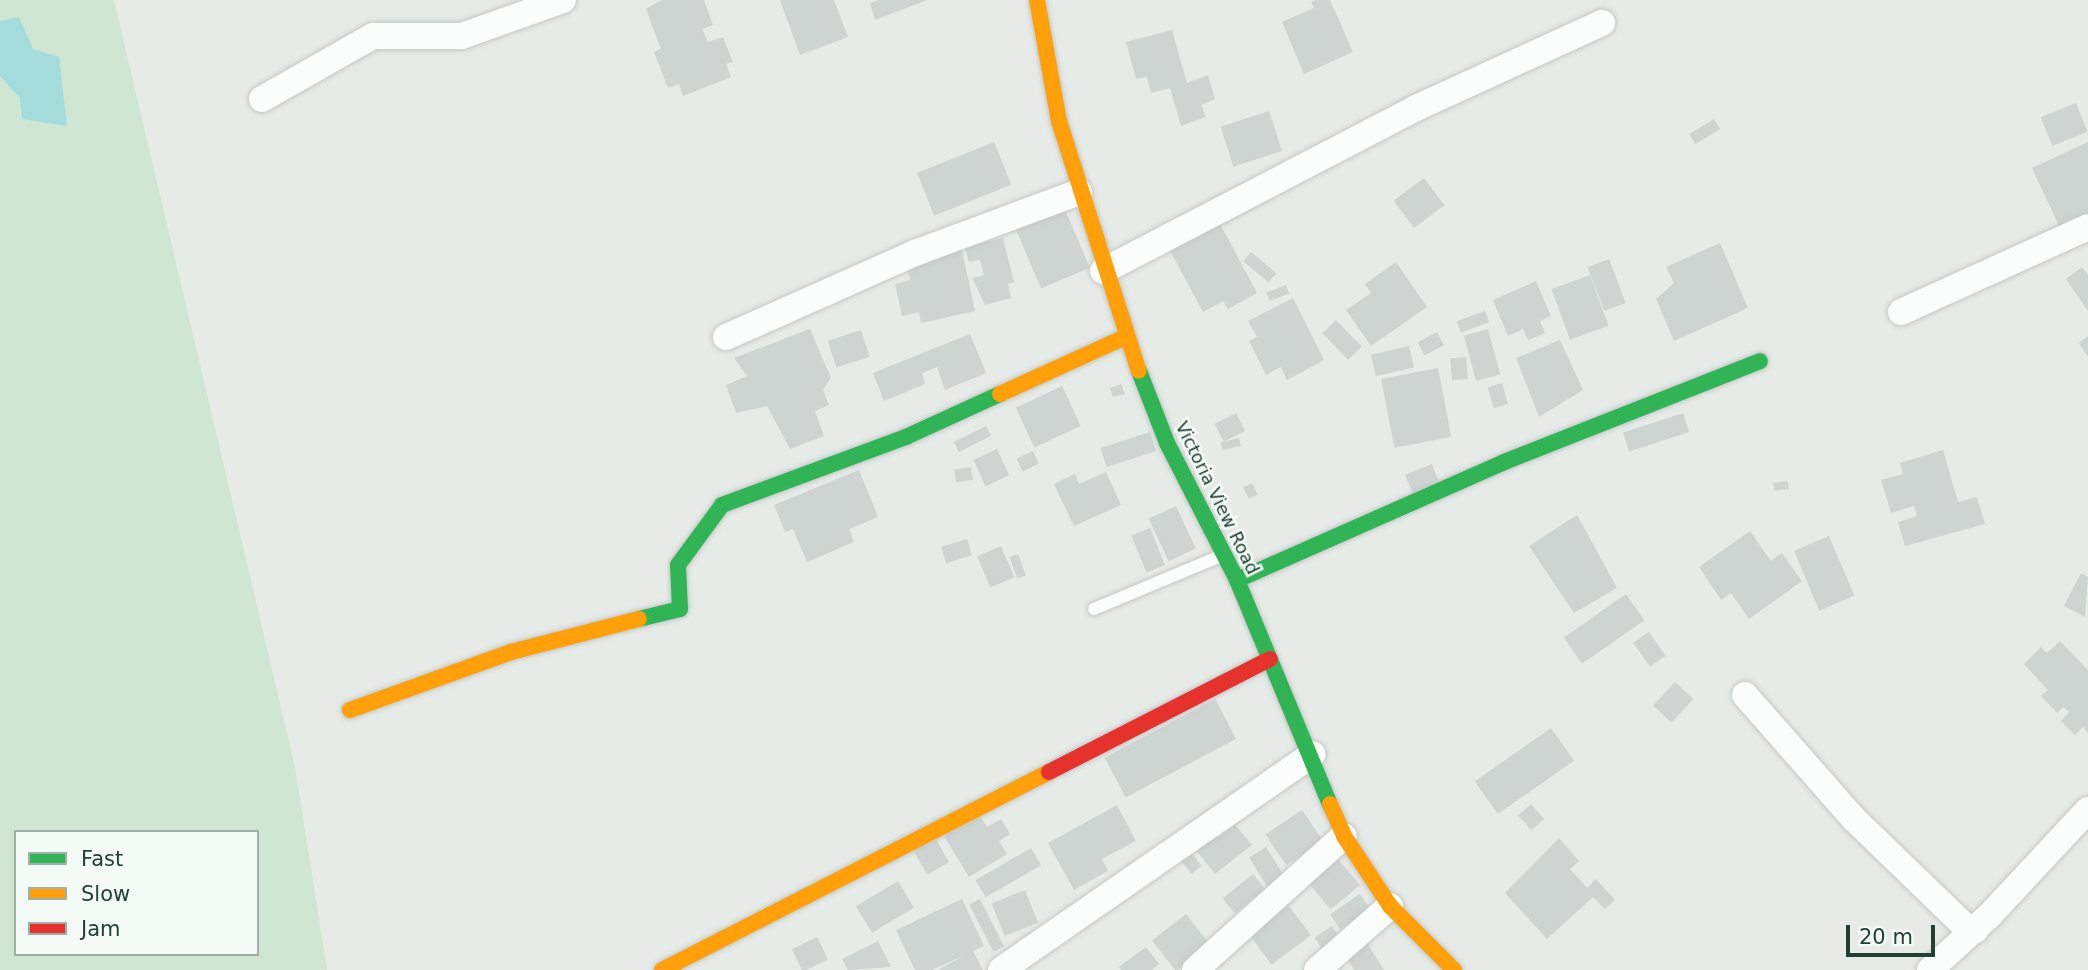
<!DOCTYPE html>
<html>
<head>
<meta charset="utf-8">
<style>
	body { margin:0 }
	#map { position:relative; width:2088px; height:970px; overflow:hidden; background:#e6ebe8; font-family:"DejaVu Sans",sans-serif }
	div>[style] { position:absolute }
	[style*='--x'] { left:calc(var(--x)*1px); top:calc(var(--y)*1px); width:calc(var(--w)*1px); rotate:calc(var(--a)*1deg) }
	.green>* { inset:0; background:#cee6d2 }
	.water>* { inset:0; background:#a4dcdc }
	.building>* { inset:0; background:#ced4d1; transform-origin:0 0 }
	.roads { filter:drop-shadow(0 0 2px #c3c8c5) drop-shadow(0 0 2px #c3c8c5) }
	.lane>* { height:12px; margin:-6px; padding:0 6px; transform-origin:6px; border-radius:6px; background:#fbfcfc }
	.street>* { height:26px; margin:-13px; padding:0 13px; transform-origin:13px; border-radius:13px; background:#fbfcfc }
	.fast>* { height:16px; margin:-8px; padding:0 8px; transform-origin:8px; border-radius:8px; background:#30b455 }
	.slow>* { height:16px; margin:-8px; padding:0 8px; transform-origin:8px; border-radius:8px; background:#ff9f0a }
	.jam>* { height:16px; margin:-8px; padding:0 8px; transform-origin:8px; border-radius:8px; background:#e5322d }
	span { translate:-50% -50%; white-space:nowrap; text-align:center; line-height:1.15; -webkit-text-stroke:5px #f4faf6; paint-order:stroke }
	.street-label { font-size:18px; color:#214134 }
	.legend { position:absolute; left:14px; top:830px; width:245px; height:126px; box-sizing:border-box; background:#f4faf6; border:2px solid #a0b0a8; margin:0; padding:9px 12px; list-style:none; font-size:21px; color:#214134 }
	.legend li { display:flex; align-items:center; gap:14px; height:35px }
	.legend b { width:35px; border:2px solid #a0b0a8 }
	.scale { position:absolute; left:1846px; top:925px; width:89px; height:32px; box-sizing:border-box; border:4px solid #214134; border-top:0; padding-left:9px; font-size:21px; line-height:24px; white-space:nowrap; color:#214134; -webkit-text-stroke:5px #f4faf6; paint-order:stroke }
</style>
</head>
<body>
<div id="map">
	<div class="green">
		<i style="clip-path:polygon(evenodd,0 0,114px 0,295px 767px,327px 970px,0 970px,0 0,16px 832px,257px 832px,257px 954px,16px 954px,16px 832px)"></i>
	</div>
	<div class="water">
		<i style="clip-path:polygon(19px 17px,33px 49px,59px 57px,67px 126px,22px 119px,20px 98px,0 76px,0 21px)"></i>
	</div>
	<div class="building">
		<i style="clip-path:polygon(662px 0,704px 0,713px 25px,702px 29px,708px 42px,723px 37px,733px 62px,726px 64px,731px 77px,683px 96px,679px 84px,668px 88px,654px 52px,661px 49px,646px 9px)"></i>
		<i style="clip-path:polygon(780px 0,834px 0,848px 37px,800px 55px)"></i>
		<i style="clip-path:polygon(879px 0,927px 0,875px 20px,870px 3px)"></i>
		<i style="clip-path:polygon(1316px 0,1330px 0,1353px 52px,1304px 74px,1282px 22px,1314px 8px,1311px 2px)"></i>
		<i style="clip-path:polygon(1172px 30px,1187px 83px,1208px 75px,1215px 99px,1201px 105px,1206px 117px,1181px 126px,1170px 88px,1151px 93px,1147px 77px,1136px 79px,1126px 42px)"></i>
		<i style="left:2076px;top:103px;width:31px;height:38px;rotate:68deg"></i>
		<i style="left:1269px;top:111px;width:42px;height:51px;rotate:72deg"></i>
		<i style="left:1714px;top:119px;width:12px;height:29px;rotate:59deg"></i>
		<i style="left:994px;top:142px;width:46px;height:83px;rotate:68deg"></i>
		<i style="clip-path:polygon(2088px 142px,2088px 215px,2060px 228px,2032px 168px)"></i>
		<i style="left:1424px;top:178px;width:34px;height:38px;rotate:53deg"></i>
		<i style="left:1064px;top:207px;width:66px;height:53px;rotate:67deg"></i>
		<i style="clip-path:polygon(1218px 220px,1257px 293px,1228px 309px,1223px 301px,1203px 312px,1168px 247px)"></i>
		<i style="clip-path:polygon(1003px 238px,1014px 282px,1008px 284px,1011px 298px,985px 305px,972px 278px,984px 275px,980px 260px,969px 262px,965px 247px)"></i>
		<i style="clip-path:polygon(1720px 243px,1748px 308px,1674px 341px,1656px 299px,1674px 283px,1666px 267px)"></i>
		<i style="clip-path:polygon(961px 246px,975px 311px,921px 323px,919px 312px,902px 316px,895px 284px,910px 280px,905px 258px)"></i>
		<i style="left:1251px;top:252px;width:33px;height:12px;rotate:40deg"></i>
		<i style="left:1609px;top:259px;width:47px;height:23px;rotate:69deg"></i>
		<i style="clip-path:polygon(1396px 262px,1427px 307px,1371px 346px,1346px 310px,1371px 293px,1365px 284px)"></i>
		<i style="clip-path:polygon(2082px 267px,2088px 275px,2088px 311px,2066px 279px)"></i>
		<i style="left:1590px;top:275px;width:54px;height:41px;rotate:70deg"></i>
		<i style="clip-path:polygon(1536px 281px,1551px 316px,1540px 321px,1545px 333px,1528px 340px,1523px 329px,1508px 336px,1493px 300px)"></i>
		<i style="left:1286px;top:285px;width:9px;height:21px;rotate:69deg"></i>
		<i style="clip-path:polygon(1293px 298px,1324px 360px,1287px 380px,1281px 367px,1266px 375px,1249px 341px,1257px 337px,1248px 321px)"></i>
		<i style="left:1485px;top:311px;width:12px;height:30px;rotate:70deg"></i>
		<i style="left:1336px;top:320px;width:37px;height:19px;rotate:46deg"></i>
		<i style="clip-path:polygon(810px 329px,831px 378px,823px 390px,829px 405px,815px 411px,824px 436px,790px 449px,767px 406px,736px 413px,726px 385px,747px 376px,734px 358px)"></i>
		<i style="left:1488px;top:329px;width:47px;height:25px;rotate:75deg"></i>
		<i style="left:861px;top:330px;width:28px;height:35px;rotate:72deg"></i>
		<i style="left:1437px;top:332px;width:15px;height:22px;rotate:62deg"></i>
		<i style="clip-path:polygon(970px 334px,986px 373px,945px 390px,937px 367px,922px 373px,925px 384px,884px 401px,873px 373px)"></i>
		<i style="clip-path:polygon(2088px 336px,2088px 357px,2079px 343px)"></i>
		<i style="clip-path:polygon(1560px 340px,1583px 390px,1539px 417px,1516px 358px)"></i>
		<i style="left:1409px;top:346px;width:22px;height:39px;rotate:77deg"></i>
		<i style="left:1466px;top:357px;width:22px;height:16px;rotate:85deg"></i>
		<i style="left:1438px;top:368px;width:70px;height:58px;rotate:79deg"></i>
		<i style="left:1502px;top:383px;width:22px;height:15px;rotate:74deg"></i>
		<i style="clip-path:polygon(1121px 384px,1125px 394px,1113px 397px,1110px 388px)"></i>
		<i style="left:1062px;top:386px;width:44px;height:51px;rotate:65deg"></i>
		<i style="left:1236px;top:413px;width:20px;height:24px;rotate:63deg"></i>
		<i style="left:1683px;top:413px;width:20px;height:63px;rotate:72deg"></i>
		<i style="left:986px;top:426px;width:11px;height:36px;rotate:63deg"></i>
		<i style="left:1150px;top:432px;width:20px;height:52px;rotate:72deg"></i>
		<i style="left:1239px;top:438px;width:8px;height:19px;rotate:76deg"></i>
		<i style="left:997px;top:449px;width:29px;height:26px;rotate:65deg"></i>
		<i style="clip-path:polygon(1943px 450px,1958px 502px,1977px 497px,1985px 524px,1905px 546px,1898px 522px,1917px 516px,1914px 506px,1891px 513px,1881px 480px,1903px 474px,1900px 463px)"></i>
		<i style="left:1033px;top:451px;width:14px;height:18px;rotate:65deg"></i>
		<i style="left:1432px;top:464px;width:22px;height:29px;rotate:68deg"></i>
		<i style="left:971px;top:467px;width:13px;height:17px;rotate:81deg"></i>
		<i style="clip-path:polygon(859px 470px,878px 517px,849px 529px,854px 542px,807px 562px,793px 529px,785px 532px,774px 505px)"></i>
		<i style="clip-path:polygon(1106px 472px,1121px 505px,1074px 526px,1054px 484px,1075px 474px,1079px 484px)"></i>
		<i style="left:1788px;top:481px;width:8px;height:15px;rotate:83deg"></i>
		<i style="left:1252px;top:483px;width:13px;height:10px;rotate:63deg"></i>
		<i style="left:1176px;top:506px;width:47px;height:30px;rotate:65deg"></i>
		<i style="clip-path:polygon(1577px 515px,1617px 588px,1574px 613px,1529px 546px)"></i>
		<i style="left:1150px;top:528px;width:40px;height:20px;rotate:68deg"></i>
		<i style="clip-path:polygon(1750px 531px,1771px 561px,1782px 553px,1802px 581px,1749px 619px,1731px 593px,1721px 600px,1699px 567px)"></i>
		<i style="left:1829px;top:536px;width:65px;height:38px;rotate:67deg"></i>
		<i style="left:967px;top:539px;width:17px;height:27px;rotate:73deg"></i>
		<i style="left:1001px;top:546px;width:34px;height:26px;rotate:67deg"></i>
		<i style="left:1018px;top:554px;width:23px;height:9px;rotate:70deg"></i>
		<i style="clip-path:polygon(2081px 573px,2088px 577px,2085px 617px,2064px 606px)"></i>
		<i style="left:1626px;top:594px;width:32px;height:76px;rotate:55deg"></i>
		<i style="left:1649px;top:632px;width:29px;height:19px;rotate:55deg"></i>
		<i style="clip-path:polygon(2060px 641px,2088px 670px,2088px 733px,2083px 727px,2075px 735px,2061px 721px,2069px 712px,2064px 707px,2057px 713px,2041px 696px,2048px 690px,2024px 664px,2041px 647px,2047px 653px)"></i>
		<i style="left:1675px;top:682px;width:25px;height:32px;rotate:43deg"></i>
		<i style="left:1215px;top:699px;width:45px;height:125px;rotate:62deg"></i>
		<i style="left:1551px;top:728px;width:40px;height:93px;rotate:55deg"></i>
		<i style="left:1531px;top:804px;width:20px;height:17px;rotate:49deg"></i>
		<i style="clip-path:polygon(1117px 805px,1136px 841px,1102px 859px,1108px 871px,1074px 890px,1048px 843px)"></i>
		<i style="left:1302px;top:810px;width:37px;height:44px;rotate:56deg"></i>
		<i style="clip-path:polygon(979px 814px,987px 827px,1001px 819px,1010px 834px,999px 841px,1007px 854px,969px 877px,944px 836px)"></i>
		<i style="clip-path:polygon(1210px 823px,1220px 836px,1235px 825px,1252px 845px,1215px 874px,1188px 840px)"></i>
		<i style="left:935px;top:838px;width:28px;height:25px;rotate:60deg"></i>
		<i style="clip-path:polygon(1559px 838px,1579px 861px,1570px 869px,1587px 888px,1596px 879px,1615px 900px,1605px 909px,1593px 897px,1547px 939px,1505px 893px)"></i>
		<i style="left:1181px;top:840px;width:33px;height:13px;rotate:51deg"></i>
		<i style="left:1266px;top:847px;width:41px;height:20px;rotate:58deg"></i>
		<i style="left:1031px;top:848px;width:20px;height:64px;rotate:60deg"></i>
		<i style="left:1338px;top:859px;width:34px;height:38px;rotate:50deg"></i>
		<i style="left:1253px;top:874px;width:19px;height:39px;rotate:51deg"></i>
		<i style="left:898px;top:881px;width:31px;height:49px;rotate:59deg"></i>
		<i style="left:1025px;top:890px;width:35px;height:36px;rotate:68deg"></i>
		<i style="left:1360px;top:894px;width:18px;height:36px;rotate:56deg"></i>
		<i style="clip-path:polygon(962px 899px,984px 946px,973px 951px,983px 970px,938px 970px,965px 955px,932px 970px,915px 970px,896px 930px)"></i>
		<i style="left:980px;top:899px;width:53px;height:12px;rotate:63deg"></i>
		<i style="left:1288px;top:905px;width:38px;height:49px;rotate:53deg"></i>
		<i style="left:1186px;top:914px;width:39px;height:43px;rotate:52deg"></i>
		<i style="left:1332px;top:926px;width:18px;height:21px;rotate:56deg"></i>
		<i style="left:817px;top:937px;width:25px;height:28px;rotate:64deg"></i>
		<i style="clip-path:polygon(1365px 940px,1384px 970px,1354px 970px,1344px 954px)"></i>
		<i style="clip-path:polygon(878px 941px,891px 967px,848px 970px,842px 959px)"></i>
		<i style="clip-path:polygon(1146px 947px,1159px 964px,1152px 970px,1121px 970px,1119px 967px)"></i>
	</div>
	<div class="roads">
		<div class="lane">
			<i style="--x:1094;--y:609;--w:140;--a:-22.7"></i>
		</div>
		<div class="street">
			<i style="--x:262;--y:99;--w:128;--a:-29.6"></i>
			<i style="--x:373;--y:36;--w:89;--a:0"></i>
			<i style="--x:462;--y:36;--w:107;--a:-19.6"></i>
			<i style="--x:1103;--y:271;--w:351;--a:-27.5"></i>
			<i style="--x:1414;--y:109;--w:207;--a:-24.6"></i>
			<i style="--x:1901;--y:312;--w:205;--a:-24.4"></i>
			<i style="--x:726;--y:337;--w:207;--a:-24"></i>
			<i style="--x:915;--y:253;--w:175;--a:-20.4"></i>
			<i style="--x:1745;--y:695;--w:165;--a:48.7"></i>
			<i style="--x:1854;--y:819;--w:156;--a:44"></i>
			<i style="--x:1966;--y:927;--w:10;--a:17"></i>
			<i style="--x:1001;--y:970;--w:379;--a:-34.7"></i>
			<i style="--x:1195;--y:970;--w:200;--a:-42"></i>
			<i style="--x:1317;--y:970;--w:97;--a:-41.2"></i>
			<i style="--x:1930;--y:970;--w:80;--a:-42.5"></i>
			<i style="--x:1989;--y:916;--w:145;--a:-47"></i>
		</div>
		<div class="fast">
			<i style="--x:1139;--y:371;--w:77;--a:68.7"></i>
			<i style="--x:1167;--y:443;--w:154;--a:62.9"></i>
			<i style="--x:1237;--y:580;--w:243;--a:67.5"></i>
			<i style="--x:1237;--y:580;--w:292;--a:-23.8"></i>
			<i style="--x:1504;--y:462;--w:275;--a:-21.5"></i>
			<i style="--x:639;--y:619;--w:42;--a:-13.7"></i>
			<i style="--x:680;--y:609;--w:44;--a:-92.6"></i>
			<i style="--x:678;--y:565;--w:74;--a:-53.7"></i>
			<i style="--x:722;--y:505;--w:196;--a:-20.3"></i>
			<i style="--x:906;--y:437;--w:103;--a:-24.6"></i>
		</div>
		<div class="slow">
			<i style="--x:1037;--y:0;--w:123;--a:79.7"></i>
			<i style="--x:1059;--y:121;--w:262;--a:72.3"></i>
			<i style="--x:1000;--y:394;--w:137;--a:-24.5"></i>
			<i style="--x:350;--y:710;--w:171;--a:-19.8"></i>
			<i style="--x:511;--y:652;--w:132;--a:-14.5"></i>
			<i style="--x:1330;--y:804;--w:35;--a:66"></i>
			<i style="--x:1344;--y:836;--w:84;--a:56.7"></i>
			<i style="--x:1390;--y:906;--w:91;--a:45"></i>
			<i style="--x:662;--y:970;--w:435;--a:-27.1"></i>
		</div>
		<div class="jam">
			<i style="--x:1049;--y:772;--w:248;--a:-27.1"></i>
		</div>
	</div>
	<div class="street-label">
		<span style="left:1217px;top:498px;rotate:64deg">Victoria View Road</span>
	</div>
	<ul class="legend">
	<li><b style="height:9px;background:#30b455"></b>Fast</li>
	<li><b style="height:9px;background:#ff9f0a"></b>Slow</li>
	<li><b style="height:9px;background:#e5322d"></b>Jam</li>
	</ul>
	<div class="scale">20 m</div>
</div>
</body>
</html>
